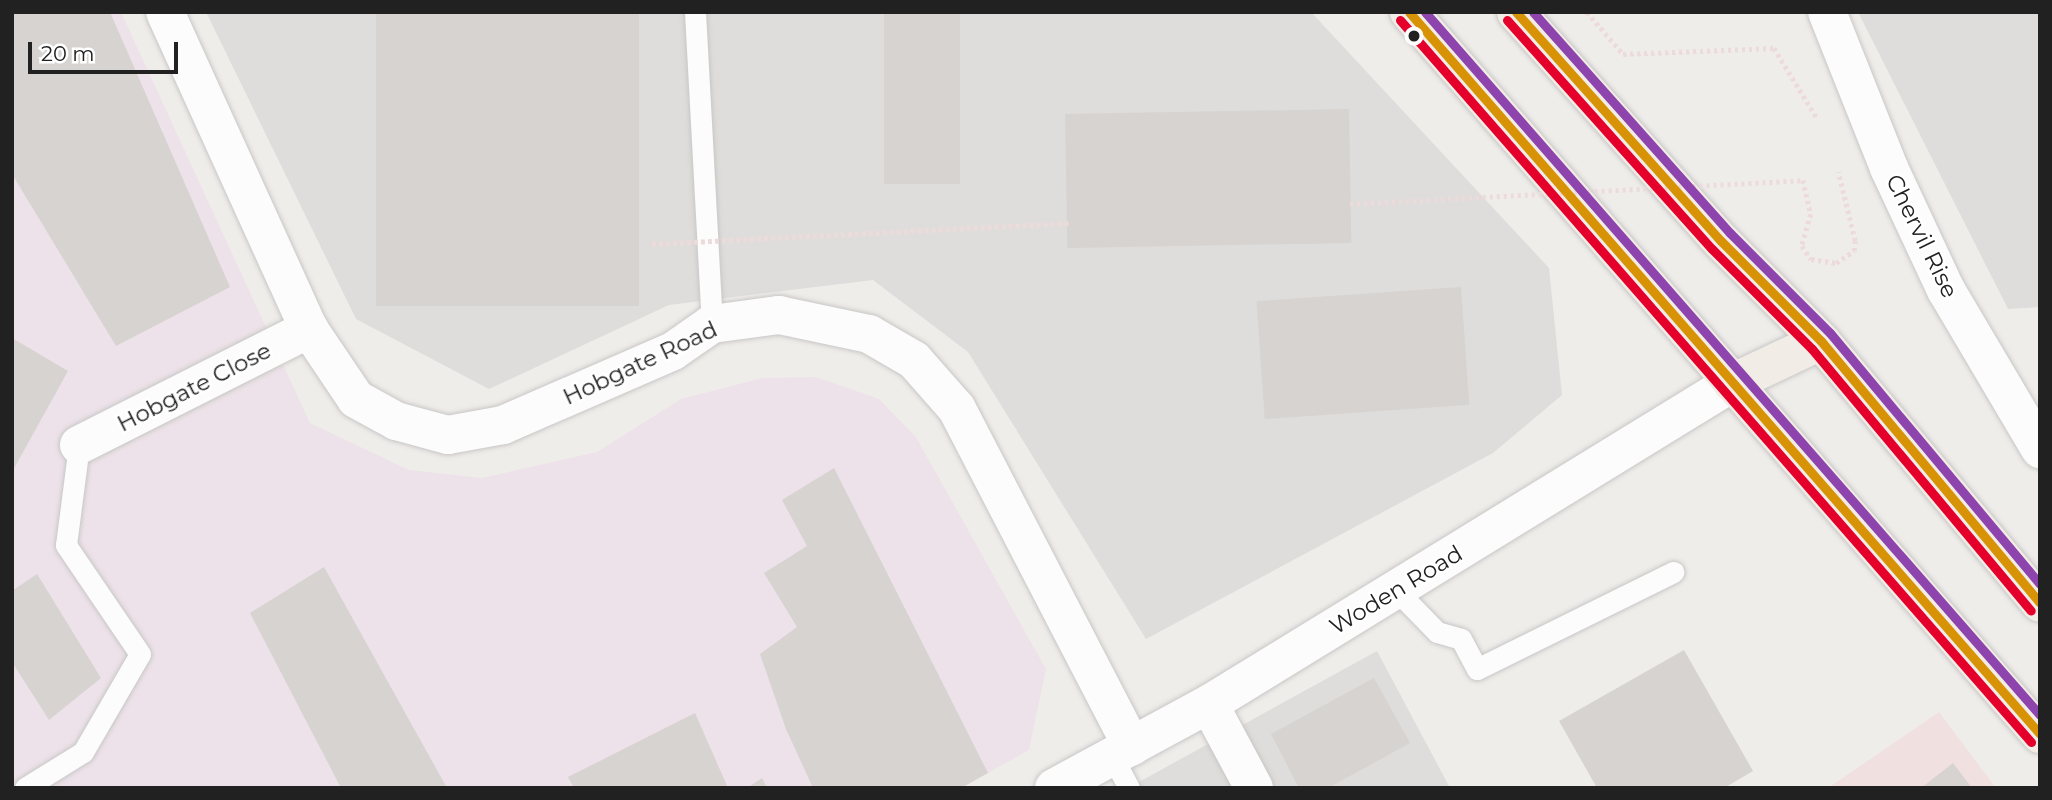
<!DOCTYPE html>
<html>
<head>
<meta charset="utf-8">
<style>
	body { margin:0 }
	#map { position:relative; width:2052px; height:800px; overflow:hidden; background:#efedea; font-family:Montserrat,sans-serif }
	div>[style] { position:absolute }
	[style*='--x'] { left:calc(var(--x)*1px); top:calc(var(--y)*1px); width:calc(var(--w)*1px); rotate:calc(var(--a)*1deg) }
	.residential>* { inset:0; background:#dedddb }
	.commercial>* { inset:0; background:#f1e0e0 }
	.industrial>* { inset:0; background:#ede2e9 }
	.building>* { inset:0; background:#d6d3d1; transform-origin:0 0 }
	.path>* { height:4.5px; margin-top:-2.25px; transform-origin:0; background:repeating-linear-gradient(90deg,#ecdbda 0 3.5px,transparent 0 7px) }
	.roads { filter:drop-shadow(0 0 2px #c8c7c6) drop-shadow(0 0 2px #c8c7c6) }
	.service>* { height:21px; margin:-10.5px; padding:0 10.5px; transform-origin:10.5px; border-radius:10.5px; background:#fdfcfc }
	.minor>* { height:38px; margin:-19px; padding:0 19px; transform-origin:19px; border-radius:19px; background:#fdfcfc }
	.primary>* { height:38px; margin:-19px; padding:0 19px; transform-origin:19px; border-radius:19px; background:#f2ece6 }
	.path-bridge>* { height:4.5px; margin-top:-2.25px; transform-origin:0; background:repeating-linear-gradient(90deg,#ecdbda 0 3.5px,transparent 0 7px) }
	.bus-1>* { height:9px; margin:-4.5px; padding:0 4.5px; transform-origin:4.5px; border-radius:4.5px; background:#d79205 }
	.bus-2>* { height:9px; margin:-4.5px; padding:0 4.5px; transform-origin:4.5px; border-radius:4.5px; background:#e4002b }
	.bus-3>* { height:9px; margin:-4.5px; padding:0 4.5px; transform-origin:4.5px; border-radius:4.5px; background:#8e44ad }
	.dots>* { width:19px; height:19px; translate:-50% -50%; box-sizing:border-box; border:4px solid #fff; border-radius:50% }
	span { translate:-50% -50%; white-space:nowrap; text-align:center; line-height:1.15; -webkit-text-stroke:5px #fff; paint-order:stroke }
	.street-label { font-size:23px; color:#212121 }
	.frame { position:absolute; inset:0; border:14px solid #212121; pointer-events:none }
	.scale { position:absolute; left:28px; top:42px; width:150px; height:32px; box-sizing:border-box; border:4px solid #212121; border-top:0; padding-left:9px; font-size:21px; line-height:24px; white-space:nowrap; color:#212121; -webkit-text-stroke:5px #fff; paint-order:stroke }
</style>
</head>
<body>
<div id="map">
	<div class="residential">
		<i style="clip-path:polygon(206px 12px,1311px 12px,1549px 268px,1562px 395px,1493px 453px,1146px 639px,968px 352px,873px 280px,669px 305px,489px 389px,356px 319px)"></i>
		<i style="clip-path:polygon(1858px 12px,2040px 12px,2040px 307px,2008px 309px)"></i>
		<i style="clip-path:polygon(1377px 651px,1450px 788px,1128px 788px)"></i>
	</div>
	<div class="commercial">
		<i style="clip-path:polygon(1939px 712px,1996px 788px,1828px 788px)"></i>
	</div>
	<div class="industrial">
		<i style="clip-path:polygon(12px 12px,121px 12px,310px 423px,409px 470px,482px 478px,597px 452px,681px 399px,762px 378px,816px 377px,879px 399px,916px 437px,1046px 669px,1029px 750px,961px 788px,12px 788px)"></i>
	</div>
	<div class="building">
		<i style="clip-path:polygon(12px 12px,110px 12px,230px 287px,116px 346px,12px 174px)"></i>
		<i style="left:376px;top:12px;width:263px;height:294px"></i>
		<i style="left:884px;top:12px;width:76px;height:172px"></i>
		<i style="left:1349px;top:109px;width:134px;height:284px;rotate:89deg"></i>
		<i style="left:1461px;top:287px;width:118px;height:205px;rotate:86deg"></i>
		<i style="clip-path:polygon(12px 338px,68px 371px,12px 472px)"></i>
		<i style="clip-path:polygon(834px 468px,988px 773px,961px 788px,813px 788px,786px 729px,760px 654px,797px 627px,764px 573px,807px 546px,782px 500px)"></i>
		<i style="clip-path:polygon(324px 567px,447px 788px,341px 788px,250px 613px)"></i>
		<i style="clip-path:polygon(37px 574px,101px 678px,49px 720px,12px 662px,12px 591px)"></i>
		<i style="clip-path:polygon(1684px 650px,1753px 771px,1724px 788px,1597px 788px,1559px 721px)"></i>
		<i style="clip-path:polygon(1374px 678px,1410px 743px,1328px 788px,1299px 788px,1271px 734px)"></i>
		<i style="clip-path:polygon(695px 713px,728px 788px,574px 788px,568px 777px)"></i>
		<i style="clip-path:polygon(1953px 763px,1972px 788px,1921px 788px)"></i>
		<i style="clip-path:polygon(762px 778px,767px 788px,747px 788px)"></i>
	</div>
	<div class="path">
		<i style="--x:1587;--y:12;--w:55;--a:49.4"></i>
		<i style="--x:1623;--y:54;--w:151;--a:-2.3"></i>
		<i style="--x:1774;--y:48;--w:82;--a:58.4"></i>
		<i style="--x:1803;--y:180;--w:35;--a:77"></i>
		<i style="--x:1811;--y:214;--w:33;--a:106"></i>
		<i style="--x:1802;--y:246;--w:16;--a:55"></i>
		<i style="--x:1811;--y:259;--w:25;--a:9"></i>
		<i style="--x:1836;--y:263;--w:22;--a:-34"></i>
		<i style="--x:1854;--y:251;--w:10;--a:-84"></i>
		<i style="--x:1855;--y:241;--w:71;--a:-103.8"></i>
	</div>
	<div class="roads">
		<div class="service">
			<i style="--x:695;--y:12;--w:312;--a:86.9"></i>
			<i style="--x:1396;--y:590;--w:59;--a:45.7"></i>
			<i style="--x:1437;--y:632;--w:25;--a:16"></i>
			<i style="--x:1461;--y:639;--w:34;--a:62"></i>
			<i style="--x:1477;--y:669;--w:219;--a:-26.3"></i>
			<i style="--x:1112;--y:756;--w:36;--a:62"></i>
			<i style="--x:25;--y:788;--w:68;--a:-31.8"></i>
			<i style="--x:83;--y:752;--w:113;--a:-59.8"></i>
			<i style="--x:140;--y:654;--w:132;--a:-124.2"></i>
			<i style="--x:66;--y:545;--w:101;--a:-82.6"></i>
		</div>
		<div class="minor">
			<i style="--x:165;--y:12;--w:348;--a:65.6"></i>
			<i style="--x:309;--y:329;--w:84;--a:56.1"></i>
			<i style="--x:356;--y:399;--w:46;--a:28.8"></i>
			<i style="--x:396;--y:421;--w:54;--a:15.1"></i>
			<i style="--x:448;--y:435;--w:56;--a:-10.3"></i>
			<i style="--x:503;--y:425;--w:185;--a:-23.5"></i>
			<i style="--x:673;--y:351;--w:47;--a:-34.7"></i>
			<i style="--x:712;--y:324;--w:68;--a:-7.7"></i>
			<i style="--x:779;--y:315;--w:92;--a:11.9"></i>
			<i style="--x:869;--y:334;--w:52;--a:30"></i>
			<i style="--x:914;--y:360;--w:65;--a:48.7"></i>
			<i style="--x:957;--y:409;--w:380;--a:62.6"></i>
			<i style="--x:1827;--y:12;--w:168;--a:68.3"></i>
			<i style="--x:1889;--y:168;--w:135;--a:65"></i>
			<i style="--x:1946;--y:290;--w:185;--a:59.4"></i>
			<i style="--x:79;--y:445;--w:258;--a:-26.8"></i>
			<i style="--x:1209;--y:704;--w:95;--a:61.8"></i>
			<i style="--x:1054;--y:788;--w:176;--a:-28.5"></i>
			<i style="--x:1209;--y:704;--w:614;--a:-31.54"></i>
		</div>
		<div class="primary">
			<i style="--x:1409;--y:12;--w:959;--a:48.85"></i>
			<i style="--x:1516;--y:12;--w:307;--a:48.2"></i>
			<i style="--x:1721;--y:241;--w:141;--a:45"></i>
			<i style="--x:1821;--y:341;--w:341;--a:50.1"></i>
			<i style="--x:1732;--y:383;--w:98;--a:-25.3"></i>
		</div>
	</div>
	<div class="path-bridge">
		<i style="--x:1350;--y:204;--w:454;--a:-3"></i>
		<i style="--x:652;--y:244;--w:417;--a:-2.9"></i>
	</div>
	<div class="bus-1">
		<i style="--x:1409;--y:12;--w:959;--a:48.85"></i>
		<i style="--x:1516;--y:12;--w:307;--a:48.2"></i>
		<i style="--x:1721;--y:241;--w:141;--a:45"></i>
		<i style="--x:1821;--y:341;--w:341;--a:50.1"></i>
	</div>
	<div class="bus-2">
		<i style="--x:1400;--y:20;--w:959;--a:48.85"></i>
		<i style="--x:1507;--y:20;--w:307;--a:48.2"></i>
		<i style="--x:1712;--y:249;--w:141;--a:45"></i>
		<i style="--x:1812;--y:349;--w:341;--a:50.1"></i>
	</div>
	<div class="bus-3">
		<i style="--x:1425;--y:12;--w:934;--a:48.82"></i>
		<i style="--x:1533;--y:12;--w:296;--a:48.3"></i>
		<i style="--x:1730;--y:233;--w:141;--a:45"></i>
		<i style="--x:1830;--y:333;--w:327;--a:50.1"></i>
	</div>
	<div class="dots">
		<i style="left:1414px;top:36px;background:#212121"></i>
	</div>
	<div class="street-label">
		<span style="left:1922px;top:236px;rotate:64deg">Chervil Rise</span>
		<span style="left:640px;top:363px;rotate:-25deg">Hobgate Road</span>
		<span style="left:194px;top:387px;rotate:-27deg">Hobgate Close</span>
		<span style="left:1396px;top:590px;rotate:-31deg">Woden Road</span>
	</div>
	<div class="frame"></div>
	<div class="scale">20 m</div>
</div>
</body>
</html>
